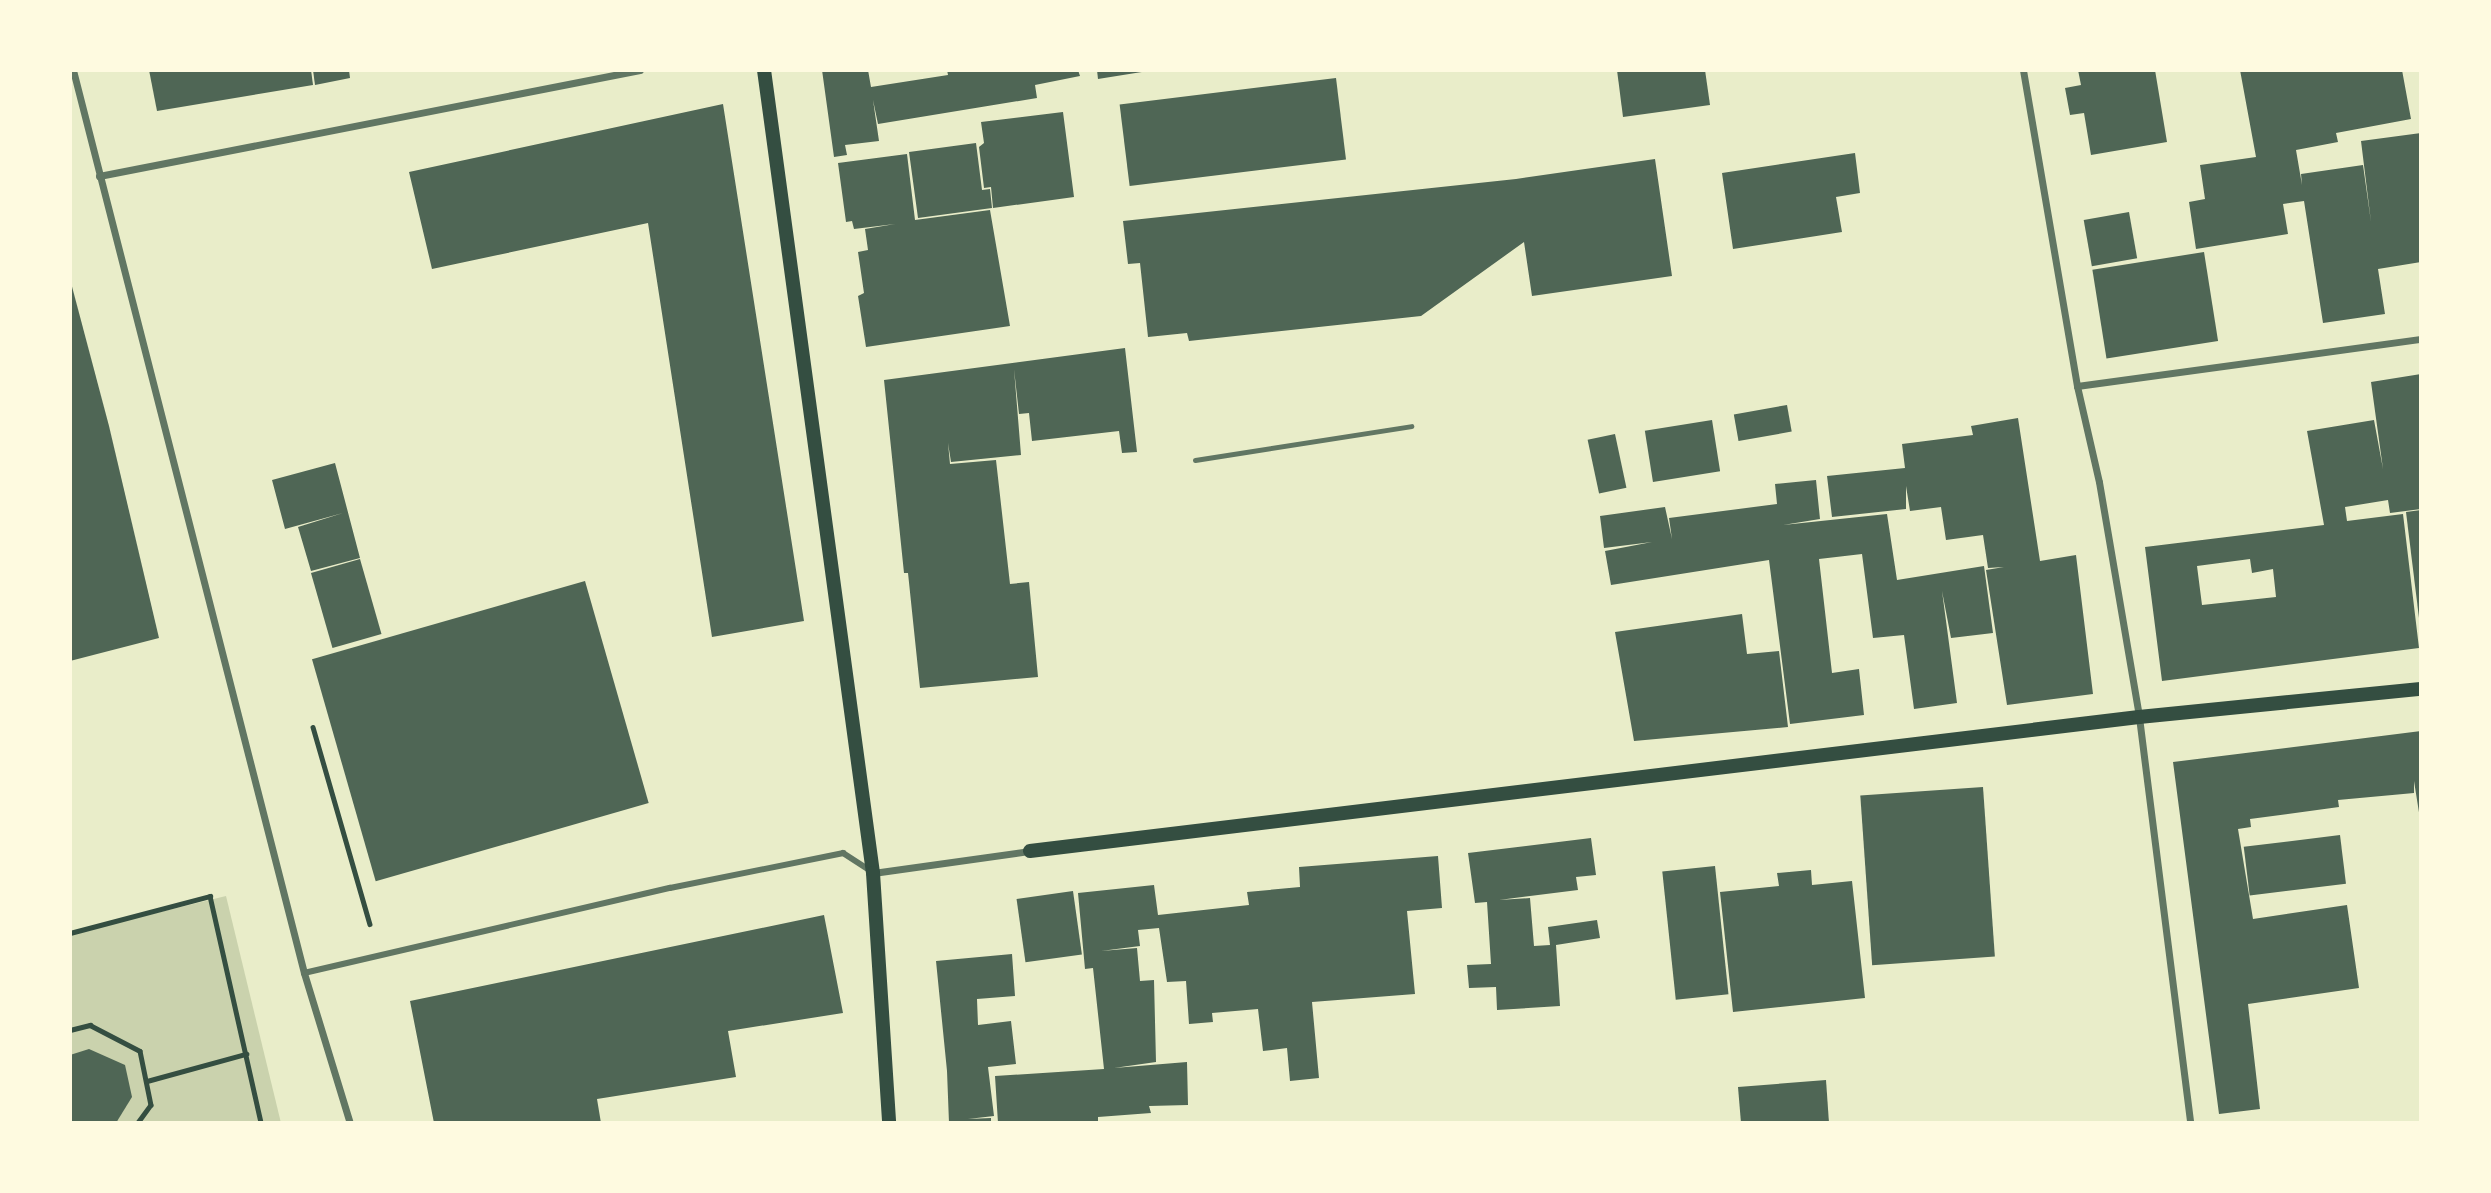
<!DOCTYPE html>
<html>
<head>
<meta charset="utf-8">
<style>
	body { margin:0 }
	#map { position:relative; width:2491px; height:1193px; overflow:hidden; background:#e9edc9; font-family:Montserrat,sans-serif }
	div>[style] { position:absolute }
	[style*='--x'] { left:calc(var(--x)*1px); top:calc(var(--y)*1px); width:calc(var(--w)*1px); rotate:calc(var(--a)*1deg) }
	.green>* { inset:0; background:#cad2ad }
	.building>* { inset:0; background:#4f6655; transform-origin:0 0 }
	.path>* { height:4.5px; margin:-2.25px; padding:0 2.25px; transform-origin:2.25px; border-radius:2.25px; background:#344e41 }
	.service>* { height:5px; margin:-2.5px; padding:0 2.5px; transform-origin:2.5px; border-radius:2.5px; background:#617663 }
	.pedestrian>* { height:6px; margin:-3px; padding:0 3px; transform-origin:3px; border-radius:3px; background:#617663 }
	.minor>* { height:7px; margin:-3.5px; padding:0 3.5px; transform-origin:3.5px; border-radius:3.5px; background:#617663 }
	.secondary>* { height:14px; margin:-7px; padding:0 7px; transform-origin:7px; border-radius:7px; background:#344e41 }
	span { translate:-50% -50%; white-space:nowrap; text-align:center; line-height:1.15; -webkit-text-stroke:7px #fefae0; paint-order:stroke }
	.frame { position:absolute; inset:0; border:72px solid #fefae0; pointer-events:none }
</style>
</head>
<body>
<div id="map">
	<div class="green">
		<i style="clip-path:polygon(226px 896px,281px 1123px,70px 1123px,70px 934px)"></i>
	</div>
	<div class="building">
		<i style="clip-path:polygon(149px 70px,311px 70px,313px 85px,157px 111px)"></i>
		<i style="clip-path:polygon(313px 70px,349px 70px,350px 78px,315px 85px)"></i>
		<i style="clip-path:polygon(822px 70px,868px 70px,871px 87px,948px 75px,947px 70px,1078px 70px,1080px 76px,1035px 85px,1037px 98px,878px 124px,873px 100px,879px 141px,845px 145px,847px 155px,834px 157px)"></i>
		<i style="clip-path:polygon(1097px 70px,1148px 70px,1148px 71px,1098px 79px)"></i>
		<i style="clip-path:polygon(1617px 70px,1705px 70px,1710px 105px,1623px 117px)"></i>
		<i style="clip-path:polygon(2078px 70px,2155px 70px,2167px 142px,2091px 155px,2084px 113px,2070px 115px,2065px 88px,2081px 85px)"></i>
		<i style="clip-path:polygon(2240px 70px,2402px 70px,2411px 119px,2336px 133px,2338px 142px,2296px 150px,2302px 185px,2301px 174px,2363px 165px,2371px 222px,2361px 141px,2421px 133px,2421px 262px,2378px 269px,2385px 314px,2323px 323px,2304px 201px,2283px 204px,2288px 234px,2196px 249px,2189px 202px,2205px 199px,2200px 165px,2256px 157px)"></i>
		<i style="left:1336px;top:78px;width:82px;height:218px;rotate:83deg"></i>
		<i style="clip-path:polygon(723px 104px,804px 621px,712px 637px,648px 223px,432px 269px,409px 172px)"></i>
		<i style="clip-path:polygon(1063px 112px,1074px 197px,993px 208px,991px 187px,984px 188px,979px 147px,984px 143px,981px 122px)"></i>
		<i style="clip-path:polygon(976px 143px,982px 190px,990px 189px,992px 208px,918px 218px,909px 152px)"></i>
		<i style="clip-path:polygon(1855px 153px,1860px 193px,1836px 197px,1842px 232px,1733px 249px,1722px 173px)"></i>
		<i style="clip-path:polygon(907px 154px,915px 220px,990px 210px,1010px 326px,866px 347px,858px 296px,864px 293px,858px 252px,868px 250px,865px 229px,895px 224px,854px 229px,852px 221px,846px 222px,838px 163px)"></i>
		<i style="clip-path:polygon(1655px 159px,1672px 276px,1532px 296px,1524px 242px,1421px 316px,1189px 341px,1187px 333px,1148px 337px,1140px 263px,1128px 264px,1123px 221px,1516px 179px)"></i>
		<i style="left:2129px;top:212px;width:47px;height:46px;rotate:80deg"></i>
		<i style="left:2204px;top:252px;width:90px;height:113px;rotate:81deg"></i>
		<i style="clip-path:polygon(70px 279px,109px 426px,159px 638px,70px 661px)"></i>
		<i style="clip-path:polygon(1125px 348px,1137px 452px,1122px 453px,1119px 431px,1032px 441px,1029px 413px,1019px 414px,1014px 369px,1021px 455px,951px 462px,948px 443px,950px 464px,996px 460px,1010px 584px,1029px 582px,1038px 677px,920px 688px,908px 573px,904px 573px,884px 380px)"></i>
		<i style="clip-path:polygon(evenodd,2421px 374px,2421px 509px,2390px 513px,2388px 500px,2345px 507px,2347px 521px,2403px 514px,2419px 648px,2162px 681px,2145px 547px,2324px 525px,2307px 431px,2374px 420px,2383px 469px,2371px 382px,2421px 374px,2250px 559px,2252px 573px,2273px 569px,2276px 597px,2202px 605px,2197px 566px,2250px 559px)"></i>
		<i style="left:1787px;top:405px;width:27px;height:54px;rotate:80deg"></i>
		<i style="clip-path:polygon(2018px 418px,2040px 561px,2076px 555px,2093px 694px,2007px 705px,1986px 570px,2004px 567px,1988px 568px,1983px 535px,1946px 540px,1941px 507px,1910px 511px,1906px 486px,1906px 509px,1832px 517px,1827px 476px,1905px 468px,1902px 444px,1973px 435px,1971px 426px)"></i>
		<i style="left:1712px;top:420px;width:52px;height:68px;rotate:81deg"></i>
		<i style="left:1615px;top:434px;width:55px;height:28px;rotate:78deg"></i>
		<i style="clip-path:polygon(335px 463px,360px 558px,311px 571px,298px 527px,343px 513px,285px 529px,272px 480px)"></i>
		<i style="clip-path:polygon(1816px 480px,1820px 519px,1783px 525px,1887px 514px,1897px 580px,1984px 566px,1993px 633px,1951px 638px,1942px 591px,1957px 703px,1914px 709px,1904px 635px,1873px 638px,1862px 554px,1819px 559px,1832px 673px,1859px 669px,1864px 715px,1790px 724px,1769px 560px,1611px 585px,1605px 551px,1652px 542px,1604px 548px,1600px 516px,1665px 507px,1672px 539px,1669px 518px,1777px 504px,1775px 484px)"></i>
		<i style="clip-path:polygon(2421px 510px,2421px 618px,2419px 618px,2406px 512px)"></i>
		<i style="left:360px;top:559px;width:78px;height:51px;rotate:74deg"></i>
		<i style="left:585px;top:581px;width:231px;height:284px;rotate:74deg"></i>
		<i style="clip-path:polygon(1742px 614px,1747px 654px,1779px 651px,1788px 727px,1634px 741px,1615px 632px)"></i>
		<i style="clip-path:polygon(2421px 731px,2421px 825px,2414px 781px,2414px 793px,2338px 800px,2339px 807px,2250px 819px,2251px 827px,2238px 829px,2253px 919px,2347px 905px,2359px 988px,2248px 1004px,2260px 1109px,2219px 1114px,2173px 762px)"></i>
		<i style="left:1983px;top:787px;width:170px;height:123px;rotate:86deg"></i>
		<i style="left:2340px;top:835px;width:49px;height:97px;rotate:83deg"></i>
		<i style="clip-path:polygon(1591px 838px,1596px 875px,1576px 877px,1578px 890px,1499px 900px,1530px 898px,1534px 946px,1550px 945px,1548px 927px,1597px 920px,1600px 938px,1556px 945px,1560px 1006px,1497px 1010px,1496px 987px,1469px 988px,1467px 965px,1491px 964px,1487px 902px,1475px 903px,1468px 853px)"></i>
		<i style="clip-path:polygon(1438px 856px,1442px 908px,1407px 911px,1415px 994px,1312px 1002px,1319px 1078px,1290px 1081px,1287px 1048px,1263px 1051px,1258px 1009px,1212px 1013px,1213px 1022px,1189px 1024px,1186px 981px,1167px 982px,1159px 928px,1138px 930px,1140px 946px,1101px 951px,1137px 948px,1140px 981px,1154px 980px,1156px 1062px,1114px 1068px,1187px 1062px,1188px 1105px,1149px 1106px,1151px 1113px,1098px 1117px,1098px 1123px,998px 1123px,995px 1076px,1104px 1069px,1093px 968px,1085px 969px,1078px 893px,1154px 885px,1158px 915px,1249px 905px,1247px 892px,1300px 887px,1299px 867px)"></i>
		<i style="left:1715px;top:866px;width:129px;height:53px;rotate:84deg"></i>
		<i style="clip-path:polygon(1811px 870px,1812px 885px,1852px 881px,1865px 998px,1733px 1012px,1720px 892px,1779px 886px,1777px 873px)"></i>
		<i style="left:1073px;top:891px;width:64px;height:57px;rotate:82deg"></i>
		<i style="clip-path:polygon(824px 915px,843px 1013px,728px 1031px,736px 1077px,597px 1099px,601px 1123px,434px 1123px,410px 1001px)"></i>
		<i style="clip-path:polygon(1012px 954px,1015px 996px,977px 999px,978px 1025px,1011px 1021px,1016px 1064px,988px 1067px,994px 1116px,968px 1119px,991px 1118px,991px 1123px,949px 1123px,947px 1071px,936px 961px)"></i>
		<i style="clip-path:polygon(89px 1049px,125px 1065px,132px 1097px,116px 1123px,70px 1123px,70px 1055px)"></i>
		<i style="clip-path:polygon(1826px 1080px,1829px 1123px,1741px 1123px,1738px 1087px)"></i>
	</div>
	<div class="path">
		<i style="--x:313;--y:727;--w:205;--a:73.9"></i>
		<i style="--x:70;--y:933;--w:145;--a:-14.8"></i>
		<i style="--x:210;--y:896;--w:233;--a:77.3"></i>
		<i style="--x:70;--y:1030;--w:21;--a:-14"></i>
		<i style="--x:90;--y:1025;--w:56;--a:27.5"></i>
		<i style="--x:140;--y:1051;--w:55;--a:78.5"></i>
		<i style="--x:151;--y:1105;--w:22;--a:126"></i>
		<i style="--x:147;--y:1081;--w:103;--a:-15.3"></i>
	</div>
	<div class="service">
		<i style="--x:1195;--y:460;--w:219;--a:-8.9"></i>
	</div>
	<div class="pedestrian">
		<i style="--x:304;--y:973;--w:376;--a:-13.1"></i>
		<i style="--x:670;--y:888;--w:177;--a:-11.4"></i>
		<i style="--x:843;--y:853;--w:35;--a:33"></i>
	</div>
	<div class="minor">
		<i style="--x:73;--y:70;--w:932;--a:75.65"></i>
		<i style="--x:304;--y:973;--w:157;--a:73"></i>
		<i style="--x:2023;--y:70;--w:321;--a:80.3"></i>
		<i style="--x:2077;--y:386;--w:98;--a:77.1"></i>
		<i style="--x:2099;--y:482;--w:238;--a:80.3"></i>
		<i style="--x:2139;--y:717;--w:409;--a:82.8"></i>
		<i style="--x:99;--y:176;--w:551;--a:-11.09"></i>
		<i style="--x:2077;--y:386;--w:347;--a:-7.8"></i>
		<i style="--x:873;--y:873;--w:159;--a:-8"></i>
	</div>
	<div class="secondary">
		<i style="--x:764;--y:70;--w:810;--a:82.27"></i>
		<i style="--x:873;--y:873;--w:251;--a:86.3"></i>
		<i style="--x:1030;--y:851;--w:1117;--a:-6.89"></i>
		<i style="--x:2139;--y:717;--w:283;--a:-5.7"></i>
	</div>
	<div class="frame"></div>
</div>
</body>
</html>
